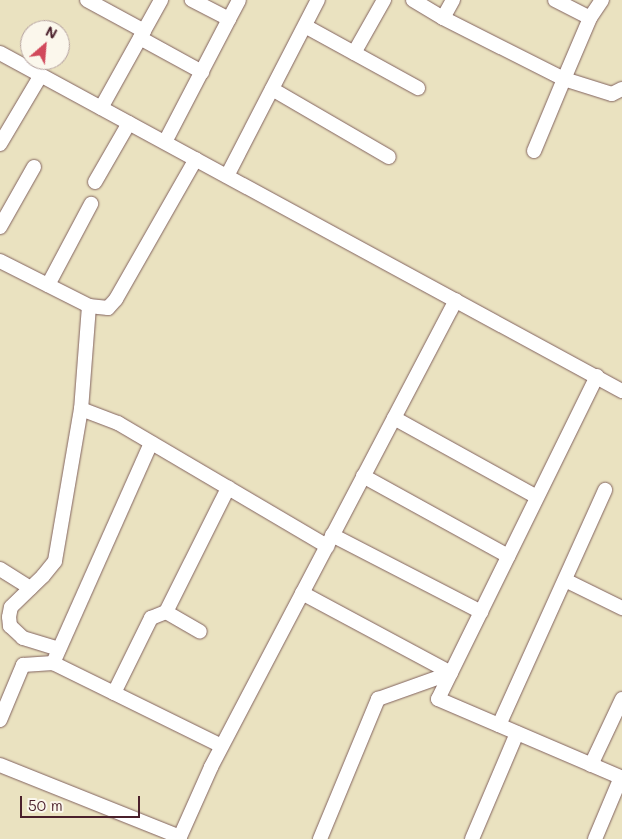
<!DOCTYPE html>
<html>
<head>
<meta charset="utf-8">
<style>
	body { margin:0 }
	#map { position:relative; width:622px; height:839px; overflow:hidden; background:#eae2c0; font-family:Mali,sans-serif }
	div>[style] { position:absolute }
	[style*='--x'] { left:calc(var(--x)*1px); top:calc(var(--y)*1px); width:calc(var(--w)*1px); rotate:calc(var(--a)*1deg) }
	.roads { filter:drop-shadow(0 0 1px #82635f) drop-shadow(0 0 1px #82635f) }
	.street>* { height:14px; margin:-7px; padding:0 7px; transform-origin:7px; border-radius:7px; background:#fff }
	span { translate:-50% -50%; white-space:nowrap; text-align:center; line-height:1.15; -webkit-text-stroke:4.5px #fbf7ec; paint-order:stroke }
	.north { position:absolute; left:20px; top:20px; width:50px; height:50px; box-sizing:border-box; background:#fbf7ec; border:1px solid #b4a19f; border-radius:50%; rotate:27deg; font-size:14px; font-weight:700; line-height:20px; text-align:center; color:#4a1f2b }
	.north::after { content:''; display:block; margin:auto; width:18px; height:22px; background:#d1495b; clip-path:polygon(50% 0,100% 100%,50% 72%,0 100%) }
	.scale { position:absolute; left:20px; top:796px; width:120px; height:22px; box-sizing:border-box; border:2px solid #4a1f2b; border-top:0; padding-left:6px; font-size:15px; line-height:18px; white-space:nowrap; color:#4a1f2b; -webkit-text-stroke:4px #fbf7ec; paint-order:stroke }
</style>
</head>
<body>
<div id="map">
	<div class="roads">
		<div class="street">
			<i style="--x:87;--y:0;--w:65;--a:28.5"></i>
			<i style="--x:413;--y:0;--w:35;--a:31"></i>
			<i style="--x:443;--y:18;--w:21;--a:-61"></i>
			<i style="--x:555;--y:0;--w:39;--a:27"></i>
			<i style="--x:602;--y:0;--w:22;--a:124"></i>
			<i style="--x:590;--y:18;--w:66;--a:113.1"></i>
			<i style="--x:564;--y:79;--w:50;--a:17.4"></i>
			<i style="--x:612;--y:94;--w:11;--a:-27"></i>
			<i style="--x:443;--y:18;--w:136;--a:26.8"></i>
			<i style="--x:564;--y:79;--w:78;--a:112.6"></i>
			<i style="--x:229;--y:19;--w:21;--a:-62"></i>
			<i style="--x:305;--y:26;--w:129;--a:28.8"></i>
			<i style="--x:140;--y:38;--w:71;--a:28.7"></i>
			<i style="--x:0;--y:53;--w:708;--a:28.52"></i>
			<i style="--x:354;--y:53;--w:61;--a:-60.5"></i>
			<i style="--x:272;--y:89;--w:135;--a:30.2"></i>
			<i style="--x:101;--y:108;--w:124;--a:-60.9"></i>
			<i style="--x:165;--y:142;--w:139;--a:-62.5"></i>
			<i style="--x:229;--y:19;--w:42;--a:-152.8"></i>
			<i style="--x:0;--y:144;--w:80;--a:-59.3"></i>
			<i style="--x:227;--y:176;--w:198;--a:-62.7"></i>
			<i style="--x:95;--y:182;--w:68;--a:-60"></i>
			<i style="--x:0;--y:227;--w:69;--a:-60.5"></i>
			<i style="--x:0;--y:261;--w:100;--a:26.8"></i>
			<i style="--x:89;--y:306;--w:19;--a:6"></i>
			<i style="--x:108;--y:308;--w:12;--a:-48"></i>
			<i style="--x:116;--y:299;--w:161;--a:-60.3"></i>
			<i style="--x:48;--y:285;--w:92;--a:-62"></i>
			<i style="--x:89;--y:306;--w:103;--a:94.4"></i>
			<i style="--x:81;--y:409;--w:40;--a:21"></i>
			<i style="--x:118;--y:423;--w:243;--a:30.5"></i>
			<i style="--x:597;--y:376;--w:360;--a:116.2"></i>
			<i style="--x:438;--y:699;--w:200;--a:23.2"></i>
			<i style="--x:394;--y:418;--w:163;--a:28.9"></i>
			<i style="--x:151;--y:443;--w:241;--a:114"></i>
			<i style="--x:53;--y:663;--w:188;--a:26.2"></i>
			<i style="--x:363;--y:476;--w:166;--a:28.9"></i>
			<i style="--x:332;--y:535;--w:168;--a:27.3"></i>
			<i style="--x:0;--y:569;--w:36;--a:32"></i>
			<i style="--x:565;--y:580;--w:64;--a:26.2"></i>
			<i style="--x:302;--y:593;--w:169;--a:28.2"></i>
			<i style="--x:166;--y:612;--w:39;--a:30"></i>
			<i style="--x:59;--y:649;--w:38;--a:-163"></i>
			<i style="--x:23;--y:638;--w:18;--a:-137"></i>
			<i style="--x:10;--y:626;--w:9;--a:-96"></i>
			<i style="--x:9;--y:617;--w:10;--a:-79"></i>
			<i style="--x:11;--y:607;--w:45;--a:-44.1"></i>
			<i style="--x:43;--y:576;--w:19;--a:-51"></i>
			<i style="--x:55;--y:561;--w:154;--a:-80.3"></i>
			<i style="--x:114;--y:693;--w:84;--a:-63.7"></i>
			<i style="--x:151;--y:618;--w:16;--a:-22"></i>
			<i style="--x:166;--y:612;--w:139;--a:-63.4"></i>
			<i style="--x:0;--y:720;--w:60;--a:-67.3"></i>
			<i style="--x:23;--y:665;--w:30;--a:-4"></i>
			<i style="--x:499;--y:725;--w:258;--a:-65.7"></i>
			<i style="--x:0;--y:765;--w:194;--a:21.8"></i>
			<i style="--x:591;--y:765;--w:73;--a:-64.8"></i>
			<i style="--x:179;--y:839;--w:79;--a:-66"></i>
			<i style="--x:211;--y:767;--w:527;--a:-62.32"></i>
			<i style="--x:320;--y:839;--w:152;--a:-67.5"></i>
			<i style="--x:378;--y:699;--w:77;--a:-19.6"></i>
			<i style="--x:472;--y:839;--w:115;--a:-67"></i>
			<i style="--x:595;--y:839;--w:67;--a:-67.2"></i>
		</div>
	</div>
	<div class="north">N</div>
	<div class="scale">50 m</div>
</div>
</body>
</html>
